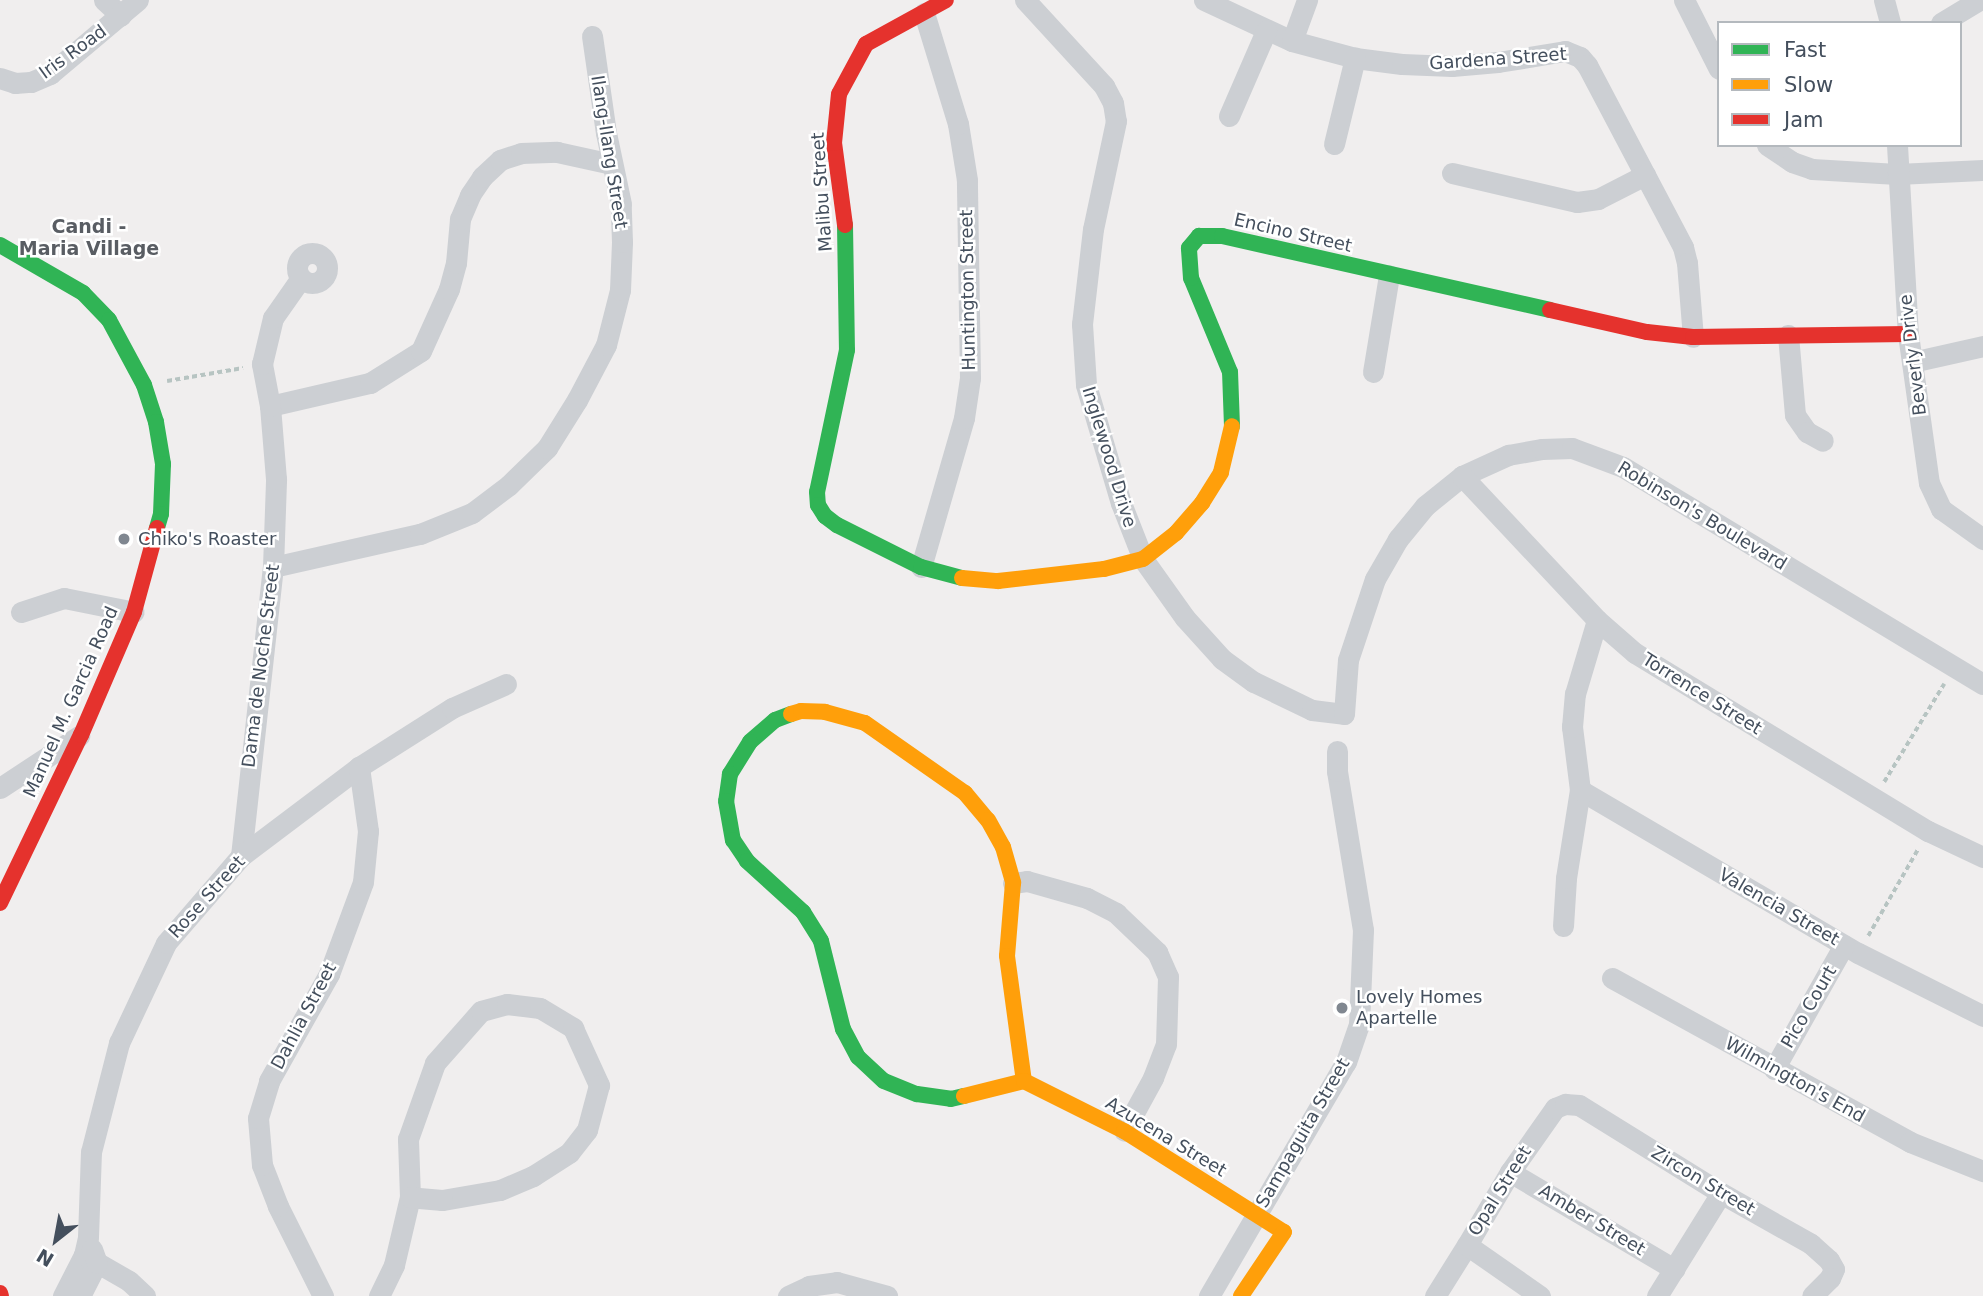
<!DOCTYPE html>
<html>
<head>
<meta charset="utf-8">
<style>
	body { margin:0 }
	#map { position:relative; width:1983px; height:1296px; overflow:hidden; background:#f0eeee; font-family:"DejaVu Sans",sans-serif }
	div>[style] { position:absolute }
	[style*='--x'] { left:calc(var(--x)*1px); top:calc(var(--y)*1px); width:calc(var(--w)*1px); rotate:calc(var(--a)*1deg) }
	.path>* { height:3.5px; margin-top:-1.75px; transform-origin:0; background:repeating-linear-gradient(90deg,#b7c4c2 0 5px,transparent 0 8.5px) }
	.street>* { height:21px; margin:-10.5px; padding:0 10.5px; transform-origin:10.5px; border-radius:10.5px; background:#cccfd3 }
	.street>.ring { margin:-10.5px; padding:0; box-sizing:content-box; background:none; border:21px solid #cccfd3; border-radius:50% }
	.fast>* { height:16px; margin:-8px; padding:0 8px; transform-origin:8px; border-radius:8px; background:#30b455 }
	.slow>* { height:16px; margin:-8px; padding:0 8px; transform-origin:8px; border-radius:8px; background:#ff9f0a }
	.jam>* { height:16px; margin:-8px; padding:0 8px; transform-origin:8px; border-radius:8px; background:#e5322d }
	.dots>* { width:19px; height:19px; translate:-50% -50%; box-sizing:border-box; border:4px solid #fff; border-radius:50% }
	span { translate:-50% -50%; white-space:nowrap; text-align:center; line-height:1.15; -webkit-text-stroke:5px #fff; paint-order:stroke }
	.street-label { font-size:18px; color:#444f5d }
	.poi-label { font-size:18px; color:#444f5d }
	.left { translate:0 -50%; text-align:left }
	.neighbourhood-label { font-size:19px; color:#595d63; font-weight:700 }
	.legend { position:absolute; left:1717px; top:21px; width:245px; height:126px; box-sizing:border-box; background:#fff; border:2px solid #b4b9be; margin:0; padding:9px 12px; list-style:none; font-size:21px; color:#444f5d }
	.legend li { display:flex; align-items:center; gap:14px; height:35px }
	.legend b { width:35px; border:2px solid #b4b9be }
	.north { position:absolute; left:21px; top:1205px; width:70px; height:70px; -webkit-text-stroke:5px #fff; paint-order:stroke; rotate:211deg; font-size:19px; font-weight:700; line-height:28px; text-align:center; color:#444f5d }
	.north::after { content:''; display:block; margin:auto; width:24px; height:32px; background:#444f5d; clip-path:polygon(50% 0,100% 100%,50% 72%,0 100%) }
</style>
</head>
<body>
<div id="map">
	<div class="path">
		<i style="--x:167;--y:381;--w:77;--a:-9.7"></i>
		<i style="--x:1884;--y:782;--w:115;--a:-58.5"></i>
		<i style="--x:1868;--y:936;--w:100;--a:-60.1"></i>
	</div>
	<div class="street">
		<i style="--x:104;--y:0;--w:23;--a:43"></i>
		<i style="--x:1025;--y:0;--w:117;--a:47.4"></i>
		<i style="--x:1104;--y:86;--w:19;--a:62"></i>
		<i style="--x:1113;--y:103;--w:18;--a:81"></i>
		<i style="--x:1116;--y:121;--w:110;--a:102"></i>
		<i style="--x:1093;--y:229;--w:96;--a:96.6"></i>
		<i style="--x:1082;--y:324;--w:61;--a:86.2"></i>
		<i style="--x:1086;--y:385;--w:123;--a:73.5"></i>
		<i style="--x:1121;--y:503;--w:60;--a:68.6"></i>
		<i style="--x:1143;--y:559;--w:72;--a:54.6"></i>
		<i style="--x:1185;--y:618;--w:55;--a:47.9"></i>
		<i style="--x:1222;--y:659;--w:39;--a:36"></i>
		<i style="--x:1254;--y:682;--w:64;--a:25.8"></i>
		<i style="--x:1312;--y:710;--w:32;--a:7"></i>
		<i style="--x:1344;--y:714;--w:54;--a:-85.8"></i>
		<i style="--x:1348;--y:660;--w:85;--a:-71.6"></i>
		<i style="--x:1375;--y:579;--w:46;--a:-60.1"></i>
		<i style="--x:1398;--y:539;--w:43;--a:-50.7"></i>
		<i style="--x:1425;--y:506;--w:48;--a:-39"></i>
		<i style="--x:1462;--y:476;--w:51;--a:-24.5"></i>
		<i style="--x:1508;--y:455;--w:35;--a:-10"></i>
		<i style="--x:1542;--y:449;--w:30;--a:-2"></i>
		<i style="--x:1572;--y:448;--w:54;--a:20.4"></i>
		<i style="--x:1623;--y:467;--w:420;--a:31.1"></i>
		<i style="--x:1204;--y:0;--w:97;--a:25"></i>
		<i style="--x:1292;--y:41;--w:65;--a:15.1"></i>
		<i style="--x:1355;--y:58;--w:47;--a:7.3"></i>
		<i style="--x:1402;--y:64;--w:50;--a:2.3"></i>
		<i style="--x:1452;--y:66;--w:46;--a:-5"></i>
		<i style="--x:1498;--y:62;--w:68;--a:-9.3"></i>
		<i style="--x:1565;--y:51;--w:16;--a:22"></i>
		<i style="--x:1580;--y:57;--w:11;--a:49"></i>
		<i style="--x:1587;--y:65;--w:206;--a:62.2"></i>
		<i style="--x:1683;--y:247;--w:16;--a:76"></i>
		<i style="--x:1687;--y:263;--w:74;--a:85.4"></i>
		<i style="--x:1684;--y:0;--w:77;--a:63.1"></i>
		<i style="--x:1884;--y:0;--w:24;--a:75"></i>
		<i style="--x:1941;--y:23;--w:44;--a:-31.2"></i>
		<i style="--x:1292;--y:41;--w:44;--a:-69.9"></i>
		<i style="--x:0;--y:78;--w:16;--a:18"></i>
		<i style="--x:15;--y:83;--w:16;--a:-4"></i>
		<i style="--x:31;--y:82;--w:21;--a:-23"></i>
		<i style="--x:50;--y:74;--w:115;--a:-40.1"></i>
		<i style="--x:1229;--y:116;--w:93;--a:-66.5"></i>
		<i style="--x:1334;--y:144;--w:89;--a:-76.3"></i>
		<i style="--x:1767;--y:145;--w:30;--a:34"></i>
		<i style="--x:1792;--y:162;--w:21;--a:19"></i>
		<i style="--x:1812;--y:169;--w:85;--a:3.4"></i>
		<i style="--x:1897;--y:174;--w:86;--a:-2.7"></i>
		<i style="--x:1897;--y:145;--w:189;--a:86.7"></i>
		<i style="--x:1908;--y:334;--w:150;--a:82"></i>
		<i style="--x:1929;--y:483;--w:29;--a:65"></i>
		<i style="--x:1941;--y:509;--w:52;--a:35.5"></i>
		<i style="--x:1452;--y:173;--w:128;--a:13.1"></i>
		<i style="--x:1577;--y:202;--w:21;--a:-8"></i>
		<i style="--x:1598;--y:199;--w:53;--a:-27.1"></i>
		<i class="ring" style="left:297px;top:253px;width:9px;height:9px"></i>
		<i style="--x:1788;--y:335;--w:80;--a:85"></i>
		<i style="--x:1795;--y:415;--w:21;--a:55"></i>
		<i style="--x:1807;--y:432;--w:18;--a:29"></i>
		<i style="--x:1912;--y:362;--w:73;--a:-12.7"></i>
		<i style="--x:1373;--y:372;--w:98;--a:-80.6"></i>
		<i style="--x:270;--y:406;--w:103;--a:-13"></i>
		<i style="--x:370;--y:383;--w:60;--a:-32.1"></i>
		<i style="--x:421;--y:351;--w:68;--a:-65.7"></i>
		<i style="--x:449;--y:289;--w:27;--a:-75"></i>
		<i style="--x:456;--y:263;--w:44;--a:-84.8"></i>
		<i style="--x:460;--y:219;--w:26;--a:-67"></i>
		<i style="--x:470;--y:195;--w:22;--a:-56"></i>
		<i style="--x:482;--y:177;--w:25;--a:-43"></i>
		<i style="--x:500;--y:160;--w:22;--a:-18"></i>
		<i style="--x:521;--y:153;--w:36;--a:-2"></i>
		<i style="--x:557;--y:152;--w:56;--a:12.3"></i>
		<i style="--x:1462;--y:476;--w:197;--a:46.8"></i>
		<i style="--x:1597;--y:620;--w:50;--a:41"></i>
		<i style="--x:1635;--y:653;--w:343;--a:31.3"></i>
		<i style="--x:1928;--y:831;--w:61;--a:25.3"></i>
		<i style="--x:273;--y:567;--w:151;--a:-12.7"></i>
		<i style="--x:420;--y:534;--w:56;--a:-22"></i>
		<i style="--x:472;--y:513;--w:46;--a:-37.1"></i>
		<i style="--x:509;--y:485;--w:53;--a:-44.2"></i>
		<i style="--x:547;--y:448;--w:57;--a:-58"></i>
		<i style="--x:577;--y:400;--w:62;--a:-62.2"></i>
		<i style="--x:606;--y:345;--w:57;--a:-75.7"></i>
		<i style="--x:620;--y:290;--w:48;--a:-87.6"></i>
		<i style="--x:622;--y:242;--w:38;--a:-92"></i>
		<i style="--x:621;--y:204;--w:73;--a:-101.9"></i>
		<i style="--x:606;--y:133;--w:98;--a:-98.2"></i>
		<i style="--x:921;--y:567;--w:155;--a:-73.9"></i>
		<i style="--x:964;--y:418;--w:40;--a:-81.5"></i>
		<i style="--x:970;--y:378;--w:198;--a:-90.9"></i>
		<i style="--x:967;--y:180;--w:57;--a:-99.1"></i>
		<i style="--x:958;--y:124;--w:116;--a:-107"></i>
		<i style="--x:21;--y:612;--w:45;--a:-18"></i>
		<i style="--x:64;--y:598;--w:71;--a:11.3"></i>
		<i style="--x:0;--y:788;--w:95;--a:-33.4"></i>
		<i style="--x:1580;--y:790;--w:322;--a:30.4"></i>
		<i style="--x:1858;--y:953;--w:140;--a:26.7"></i>
		<i style="--x:241;--y:856;--w:291;--a:-83.7"></i>
		<i style="--x:273;--y:567;--w:88;--a:-88"></i>
		<i style="--x:276;--y:479;--w:73;--a:-94.7"></i>
		<i style="--x:270;--y:406;--w:43;--a:-100.8"></i>
		<i style="--x:262;--y:364;--w:47;--a:-76.6"></i>
		<i style="--x:273;--y:318;--w:49;--a:-55"></i>
		<i style="--x:1013;--y:883;--w:14;--a:-8"></i>
		<i style="--x:1027;--y:881;--w:62;--a:15.8"></i>
		<i style="--x:1087;--y:898;--w:33;--a:27"></i>
		<i style="--x:1116;--y:913;--w:57;--a:43.6"></i>
		<i style="--x:1157;--y:952;--w:27;--a:66"></i>
		<i style="--x:1168;--y:977;--w:67;--a:91.7"></i>
		<i style="--x:1166;--y:1044;--w:36;--a:111"></i>
		<i style="--x:1153;--y:1078;--w:60;--a:118.7"></i>
		<i style="--x:1563;--y:926;--w:48;--a:-86.4"></i>
		<i style="--x:1566;--y:878;--w:89;--a:-81"></i>
		<i style="--x:1580;--y:790;--w:64;--a:-97.2"></i>
		<i style="--x:1572;--y:727;--w:33;--a:-85"></i>
		<i style="--x:1575;--y:694;--w:77;--a:-73.4"></i>
		<i style="--x:1612;--y:978;--w:340;--a:28.8"></i>
		<i style="--x:1910;--y:1142;--w:79;--a:21.7"></i>
		<i style="--x:1774;--y:1069;--w:142;--a:-60.6"></i>
		<i style="--x:1510;--y:1172;--w:191;--a:30.6"></i>
		<i style="--x:84;--y:1255;--w:52;--a:30"></i>
		<i style="--x:129;--y:1281;--w:22;--a:43"></i>
		<i style="--x:63;--y:1296;--w:46;--a:-62.9"></i>
		<i style="--x:84;--y:1255;--w:18;--a:-77"></i>
		<i style="--x:88;--y:1237;--w:85;--a:-88"></i>
		<i style="--x:91;--y:1152;--w:113;--a:-75.6"></i>
		<i style="--x:119;--y:1043;--w:110;--a:-64.8"></i>
		<i style="--x:166;--y:943;--w:115;--a:-49.2"></i>
		<i style="--x:241;--y:856;--w:148;--a:-37"></i>
		<i style="--x:359;--y:767;--w:110;--a:-32.4"></i>
		<i style="--x:452;--y:708;--w:59;--a:-24"></i>
		<i style="--x:80;--y:1296;--w:37;--a:-63"></i>
		<i style="--x:97;--y:1263;--w:15;--a:-110"></i>
		<i style="--x:323;--y:1296;--w:101;--a:-116.6"></i>
		<i style="--x:278;--y:1206;--w:44;--a:-111.3"></i>
		<i style="--x:262;--y:1165;--w:47;--a:-94.9"></i>
		<i style="--x:258;--y:1118;--w:39;--a:-73"></i>
		<i style="--x:269;--y:1081;--w:123;--a:-60.7"></i>
		<i style="--x:329;--y:974;--w:98;--a:-69.7"></i>
		<i style="--x:363;--y:882;--w:51;--a:-84.4"></i>
		<i style="--x:368;--y:831;--w:65;--a:-98"></i>
		<i style="--x:379;--y:1296;--w:34;--a:-64"></i>
		<i style="--x:394;--y:1265;--w:70;--a:-76.8"></i>
		<i style="--x:410;--y:1197;--w:58;--a:-92"></i>
		<i style="--x:408;--y:1139;--w:81;--a:-70.4"></i>
		<i style="--x:435;--y:1063;--w:69;--a:-48.5"></i>
		<i style="--x:481;--y:1011;--w:27;--a:-15"></i>
		<i style="--x:507;--y:1004;--w:33;--a:7"></i>
		<i style="--x:540;--y:1008;--w:39;--a:31"></i>
		<i style="--x:573;--y:1028;--w:63;--a:65.5"></i>
		<i style="--x:599;--y:1085;--w:47;--a:104.9"></i>
		<i style="--x:587;--y:1130;--w:29;--a:128"></i>
		<i style="--x:569;--y:1153;--w:43;--a:147.4"></i>
		<i style="--x:533;--y:1176;--w:36;--a:157"></i>
		<i style="--x:500;--y:1190;--w:59;--a:170.2"></i>
		<i style="--x:442;--y:1200;--w:32;--a:-175"></i>
		<i style="--x:788;--y:1296;--w:23;--a:-25"></i>
		<i style="--x:809;--y:1286;--w:28;--a:-8"></i>
		<i style="--x:837;--y:1282;--w:52;--a:15.6"></i>
		<i style="--x:1209;--y:1296;--w:271;--a:-59.7"></i>
		<i style="--x:1346;--y:1062;--w:39;--a:-71"></i>
		<i style="--x:1359;--y:1025;--w:95;--a:-87.6"></i>
		<i style="--x:1363;--y:930;--w:161;--a:-99.3"></i>
		<i style="--x:1337;--y:771;--w:20;--a:-90"></i>
		<i style="--x:1435;--y:1296;--w:60;--a:-57.9"></i>
		<i style="--x:1540;--y:1296;--w:89;--a:-145.1"></i>
		<i style="--x:1467;--y:1245;--w:85;--a:-59.5"></i>
		<i style="--x:1510;--y:1172;--w:78;--a:-54.9"></i>
		<i style="--x:1555;--y:1108;--w:11;--a:-22"></i>
		<i style="--x:1565;--y:1104;--w:14;--a:4"></i>
		<i style="--x:1579;--y:1105;--w:167;--a:31.8"></i>
		<i style="--x:1721;--y:1193;--w:103;--a:29.5"></i>
		<i style="--x:1811;--y:1244;--w:24;--a:42"></i>
		<i style="--x:1829;--y:1260;--w:10;--a:61"></i>
		<i style="--x:1834;--y:1269;--w:10;--a:114"></i>
		<i style="--x:1830;--y:1278;--w:25;--a:135"></i>
		<i style="--x:1657;--y:1296;--w:121;--a:-58.1"></i>
	</div>
	<div class="fast">
		<i style="--x:845;--y:225;--w:125;--a:89.1"></i>
		<i style="--x:847;--y:350;--w:145;--a:101.9"></i>
		<i style="--x:817;--y:492;--w:13;--a:86"></i>
		<i style="--x:818;--y:505;--w:13;--a:58"></i>
		<i style="--x:825;--y:516;--w:15;--a:37"></i>
		<i style="--x:837;--y:525;--w:94;--a:26.6"></i>
		<i style="--x:921;--y:567;--w:42;--a:15"></i>
		<i style="--x:0;--y:245;--w:96;--a:30"></i>
		<i style="--x:83;--y:293;--w:37;--a:46"></i>
		<i style="--x:109;--y:320;--w:74;--a:61.7"></i>
		<i style="--x:144;--y:385;--w:39;--a:72"></i>
		<i style="--x:156;--y:422;--w:43;--a:80.5"></i>
		<i style="--x:163;--y:464;--w:50;--a:92.3"></i>
		<i style="--x:161;--y:514;--w:15;--a:106"></i>
		<i style="--x:1232;--y:426;--w:54;--a:-92.1"></i>
		<i style="--x:1230;--y:372;--w:102;--a:-112.5"></i>
		<i style="--x:1191;--y:278;--w:30;--a:-94"></i>
		<i style="--x:1189;--y:248;--w:16;--a:-50"></i>
		<i style="--x:1199;--y:236;--w:23;--a:0"></i>
		<i style="--x:1222;--y:236;--w:336;--a:12.7"></i>
		<i style="--x:791;--y:714;--w:17;--a:159"></i>
		<i style="--x:775;--y:720;--w:33;--a:139"></i>
		<i style="--x:750;--y:742;--w:38;--a:122"></i>
		<i style="--x:730;--y:774;--w:27;--a:98"></i>
		<i style="--x:726;--y:801;--w:40;--a:80"></i>
		<i style="--x:733;--y:840;--w:25;--a:56"></i>
		<i style="--x:747;--y:861;--w:76;--a:42.3"></i>
		<i style="--x:803;--y:912;--w:34;--a:58"></i>
		<i style="--x:821;--y:941;--w:91;--a:76"></i>
		<i style="--x:843;--y:1029;--w:32;--a:62"></i>
		<i style="--x:858;--y:1057;--w:35;--a:43"></i>
		<i style="--x:884;--y:1081;--w:35;--a:22"></i>
		<i style="--x:917;--y:1094;--w:34;--a:8"></i>
		<i style="--x:951;--y:1099;--w:13;--a:-13"></i>
	</div>
	<div class="slow">
		<i style="--x:962;--y:578;--w:36;--a:5"></i>
		<i style="--x:998;--y:581;--w:107;--a:-6.5"></i>
		<i style="--x:1104;--y:569;--w:40;--a:-14.4"></i>
		<i style="--x:1143;--y:559;--w:42;--a:-38.2"></i>
		<i style="--x:1176;--y:533;--w:40;--a:-49"></i>
		<i style="--x:1202;--y:503;--w:36;--a:-58"></i>
		<i style="--x:1221;--y:472;--w:47;--a:-76.6"></i>
		<i style="--x:791;--y:714;--w:10;--a:-17"></i>
		<i style="--x:801;--y:711;--w:24;--a:2"></i>
		<i style="--x:825;--y:712;--w:41;--a:15.4"></i>
		<i style="--x:865;--y:723;--w:122;--a:35"></i>
		<i style="--x:965;--y:793;--w:35;--a:50"></i>
		<i style="--x:988;--y:820;--w:31;--a:61"></i>
		<i style="--x:1003;--y:847;--w:37;--a:74"></i>
		<i style="--x:1013;--y:883;--w:73;--a:94.7"></i>
		<i style="--x:1007;--y:956;--w:126;--a:82.3"></i>
		<i style="--x:964;--y:1096;--w:62;--a:-14"></i>
		<i style="--x:1024;--y:1081;--w:112;--a:26.6"></i>
		<i style="--x:1124;--y:1131;--w:189;--a:32.3"></i>
		<i style="--x:1284;--y:1232;--w:77;--a:123.9"></i>
	</div>
	<div class="jam">
		<i style="--x:845;--y:225;--w:83;--a:-97.6"></i>
		<i style="--x:834;--y:143;--w:49;--a:-84.2"></i>
		<i style="--x:839;--y:94;--w:57;--a:-61.6"></i>
		<i style="--x:866;--y:44;--w:91;--a:-28.8"></i>
		<i style="--x:1550;--y:310;--w:99;--a:12.8"></i>
		<i style="--x:1647;--y:332;--w:46;--a:6.2"></i>
		<i style="--x:1693;--y:337;--w:215;--a:-0.8"></i>
		<i style="--x:0;--y:903;--w:187;--a:-64.3"></i>
		<i style="--x:81;--y:735;--w:134;--a:-66.7"></i>
		<i style="--x:134;--y:612;--w:87;--a:-74.7"></i>
		<i style="--x:0;--y:1293;--w:3;--a:72"></i>
	</div>
	<div class="dots">
		<i style="left:124px;top:539px;background:#808790"></i>
		<i style="left:1342px;top:1008px;background:#808790"></i>
	</div>
	<div class="street-label">
		<span style="left:73px;top:52px;rotate:-36deg">Iris Road</span>
		<span style="left:1498px;top:59px;rotate:-4deg">Gardena Street</span>
		<span style="left:609px;top:152px;rotate:81deg">Ilang-Ilang Street</span>
		<span style="left:822px;top:192px;rotate:-94deg">Malibu Street</span>
		<span style="left:1293px;top:233px;rotate:13deg">Encino Street</span>
		<span style="left:968px;top:290px;rotate:-91deg">Huntington Street</span>
		<span style="left:1913px;top:355px;rotate:-97deg">Beverly Drive</span>
		<span style="left:1109px;top:457px;rotate:73deg">Inglewood Drive</span>
		<span style="left:1702px;top:516px;rotate:31deg">Robinson's Boulevard</span>
		<span style="left:261px;top:666px;rotate:-83deg">Dama de Noche Street</span>
		<span style="left:1702px;top:694px;rotate:32deg">Torrence Street</span>
		<span style="left:71px;top:702px;rotate:-66deg">Manuel M. Garcia Road</span>
		<span style="left:207px;top:897px;rotate:-48deg">Rose Street</span>
		<span style="left:1779px;top:907px;rotate:30deg">Valencia Street</span>
		<span style="left:1809px;top:1007px;rotate:-60deg">Pico Court</span>
		<span style="left:304px;top:1016px;rotate:-62deg">Dahlia Street</span>
		<span style="left:1795px;top:1080px;rotate:29deg">Wilmington's End</span>
		<span style="left:1303px;top:1133px;rotate:-60deg">Sampaguita Street</span>
		<span style="left:1166px;top:1137px;rotate:31deg">Azucena Street</span>
		<span style="left:1703px;top:1181px;rotate:31deg">Zircon Street</span>
		<span style="left:1500px;top:1191px;rotate:-58deg">Opal Street</span>
		<span style="left:1592px;top:1220px;rotate:31deg">Amber Street</span>
	</div>
	<div class="poi-label">
		<span class="left" style="left:138px;top:539px">Chiko's Roaster</span>
		<span class="left" style="left:1356px;top:1008px">Lovely Homes<br>Apartelle</span>
	</div>
	<div class="neighbourhood-label">
		<span style="left:89px;top:238px">Candi -<br>Maria Village</span>
	</div>
	<ul class="legend">
	<li><b style="height:9px;background:#30b455"></b>Fast</li>
	<li><b style="height:9px;background:#ff9f0a"></b>Slow</li>
	<li><b style="height:9px;background:#e5322d"></b>Jam</li>
	</ul>
	<div class="north">N</div>
</div>
</body>
</html>
